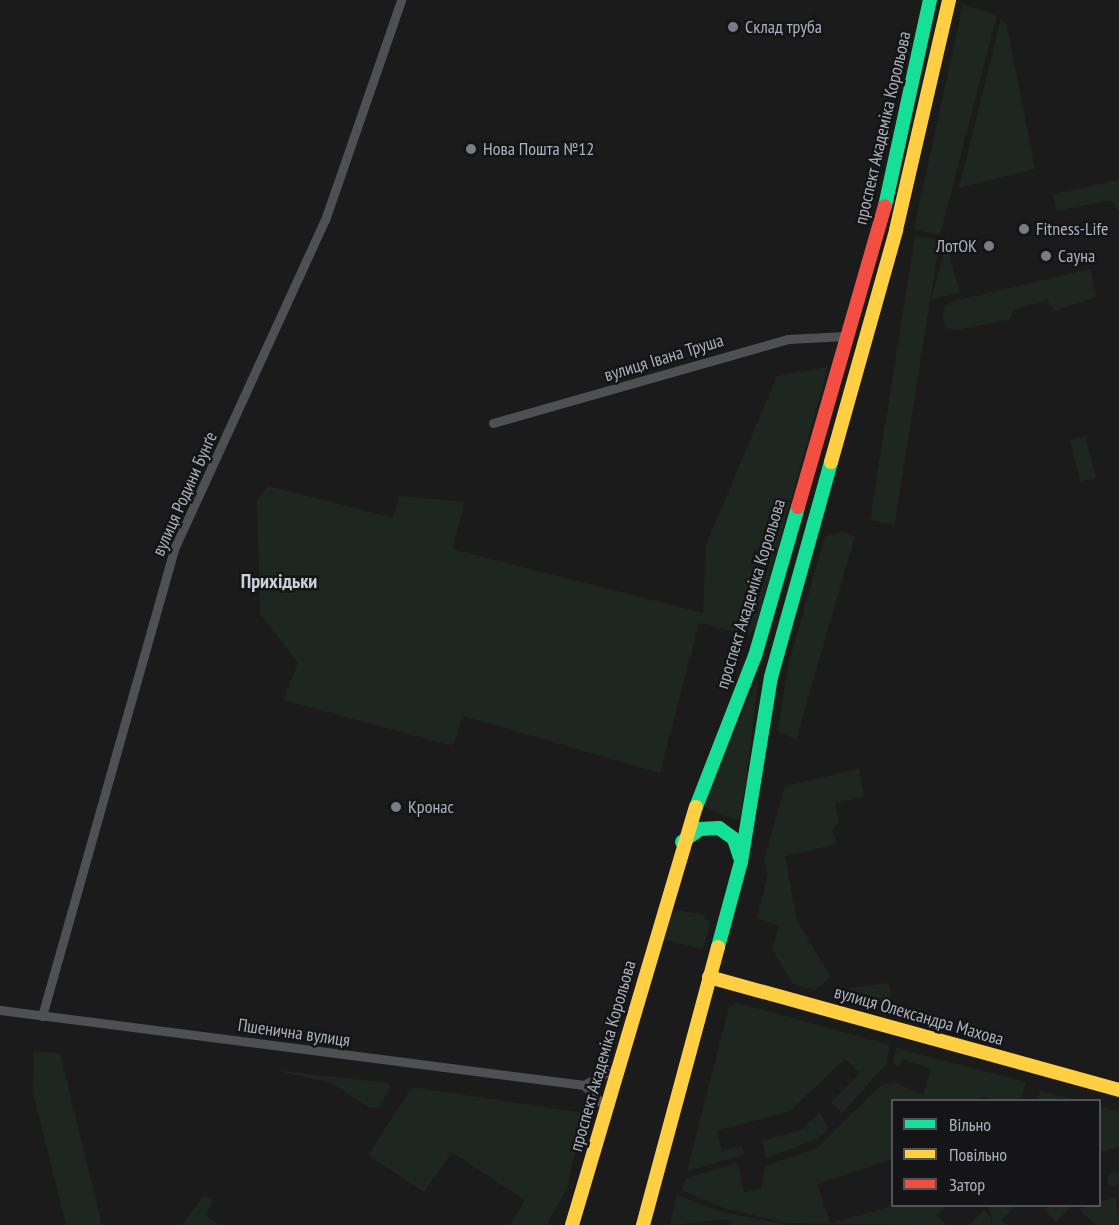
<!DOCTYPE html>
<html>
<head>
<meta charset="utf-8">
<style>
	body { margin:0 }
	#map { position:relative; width:1119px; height:1225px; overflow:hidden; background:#1b1b1c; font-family:"PT Sans Narrow",sans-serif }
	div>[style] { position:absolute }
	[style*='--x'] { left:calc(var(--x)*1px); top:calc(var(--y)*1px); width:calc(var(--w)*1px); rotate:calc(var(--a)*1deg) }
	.green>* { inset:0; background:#1e271f; transform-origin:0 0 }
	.round { border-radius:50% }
	.street>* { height:9px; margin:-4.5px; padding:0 4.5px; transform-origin:4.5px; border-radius:4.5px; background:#4f5054 }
	.fast>* { height:14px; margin:-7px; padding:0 7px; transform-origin:7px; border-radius:7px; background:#16e098 }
	.slow>* { height:14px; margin:-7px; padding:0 7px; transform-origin:7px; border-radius:7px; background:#ffcf43 }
	.jam>* { height:14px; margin:-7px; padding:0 7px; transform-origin:7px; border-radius:7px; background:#f24e42 }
	.dots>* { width:16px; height:16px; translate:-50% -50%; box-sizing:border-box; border:3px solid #151518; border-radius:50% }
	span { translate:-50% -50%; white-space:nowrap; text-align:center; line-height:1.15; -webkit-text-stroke:5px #151518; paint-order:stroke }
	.poi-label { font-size:18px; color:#abb1bd }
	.left { translate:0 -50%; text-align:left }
	.right { translate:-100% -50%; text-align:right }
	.street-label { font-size:18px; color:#abb1bd }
	.neighbourhood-label { font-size:20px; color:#cdd0d9; font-weight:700 }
	.legend { position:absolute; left:891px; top:1099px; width:210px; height:108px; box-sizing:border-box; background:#151518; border:2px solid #51535a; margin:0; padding:8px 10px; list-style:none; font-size:18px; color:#abb1bd }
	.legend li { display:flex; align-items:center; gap:12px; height:30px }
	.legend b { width:30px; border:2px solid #51535a }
</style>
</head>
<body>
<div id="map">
	<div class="green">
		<i style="clip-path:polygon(963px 4px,997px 15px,940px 235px,914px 229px)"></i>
		<i style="clip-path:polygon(1001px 18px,1007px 26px,1035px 169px,959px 188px)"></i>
		<i style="clip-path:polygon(1119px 180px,1119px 212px,1113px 202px,1104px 201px,1057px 211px,1053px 194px)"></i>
		<i style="left:915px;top:236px;width:25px;height:288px;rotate:9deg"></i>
		<i style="clip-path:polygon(946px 245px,960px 292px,931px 300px)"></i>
		<i style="clip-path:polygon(1090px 269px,1096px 297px,1055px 311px,1047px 300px,1013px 310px,1010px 319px,957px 330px,947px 328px,942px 318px,945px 306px,954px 301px)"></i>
		<i style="clip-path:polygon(828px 367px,755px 629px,748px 635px,699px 623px,660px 773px,463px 716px,453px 746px,283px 700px,298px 663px,260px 614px,257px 500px,268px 486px,393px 518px,399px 496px,465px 502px,452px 549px,703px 613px,706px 545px,777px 376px)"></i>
		<i style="left:1085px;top:436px;width:43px;height:16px;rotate:75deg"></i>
		<i style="clip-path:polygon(843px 532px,855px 536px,796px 740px,778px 731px,788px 666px,825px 536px)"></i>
		<i style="clip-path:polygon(759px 676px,741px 818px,737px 820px,702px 806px)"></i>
		<i style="clip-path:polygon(859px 769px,864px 797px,835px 803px,839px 822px,832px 830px,837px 844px,785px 856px,797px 921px,831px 977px,815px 990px,793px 984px,772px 950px,779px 926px,757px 918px,768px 874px,764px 860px,785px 786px)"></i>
		<i style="clip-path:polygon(679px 910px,704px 915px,710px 925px,703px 949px,664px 940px,672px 914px)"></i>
		<i style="clip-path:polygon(889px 983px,893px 1007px,850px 997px,849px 988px)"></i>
		<i style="clip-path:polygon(738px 1003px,890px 1045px,887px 1063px,842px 1113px,831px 1102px,860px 1073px,845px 1059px,790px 1111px,717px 1131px,722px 1151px,742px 1146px,744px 1155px,687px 1171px,729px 1007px)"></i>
		<i style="clip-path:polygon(896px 1048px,1026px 1082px,1020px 1100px,990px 1100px,984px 1095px,978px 1100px,892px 1100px,892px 1159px,817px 1184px,830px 1223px,894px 1206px,946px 1206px,937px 1215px,946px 1225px,787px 1223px,724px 1208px,682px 1190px,686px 1178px,738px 1163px,744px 1192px,761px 1189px,765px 1166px,816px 1149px,880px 1086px,894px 1082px,923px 1095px,931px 1069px,902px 1059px,898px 1068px,893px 1062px)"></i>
		<i style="clip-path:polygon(34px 1051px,60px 1053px,102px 1225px,66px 1225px,33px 1093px)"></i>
		<i style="clip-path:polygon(273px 1070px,389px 1083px,390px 1088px,379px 1108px,369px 1107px,331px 1083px)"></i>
		<i style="clip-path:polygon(412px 1087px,584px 1113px,566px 1191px,546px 1225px,510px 1225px,525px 1200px,452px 1152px,424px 1192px,368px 1155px)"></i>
		<i style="clip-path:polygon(1040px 1091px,1076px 1100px,1036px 1100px)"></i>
		<i style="clip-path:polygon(1100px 1107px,1119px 1112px,1119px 1147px,1100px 1152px)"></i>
		<i style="clip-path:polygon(820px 1112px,828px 1128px,819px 1138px,766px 1158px,762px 1141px,801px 1130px)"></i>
		<i class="round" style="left:1107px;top:1172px;width:14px;height:14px"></i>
		<i style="clip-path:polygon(204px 1195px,214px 1200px,205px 1215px,219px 1225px,182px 1225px)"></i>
		<i style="clip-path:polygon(677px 1195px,722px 1212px,787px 1225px,732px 1225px,728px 1219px,670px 1225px)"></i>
		<i style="clip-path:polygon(1116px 1197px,1119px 1225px,1095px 1225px,1080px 1209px)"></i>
		<i style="clip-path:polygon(1016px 1206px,1001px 1220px,1006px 1225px,993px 1225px,988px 1206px)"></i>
		<i style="clip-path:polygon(1049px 1206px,1072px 1206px,1056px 1222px,1044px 1210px)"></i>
		<i style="clip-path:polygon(984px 1210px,992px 1218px,990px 1225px,969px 1225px)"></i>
	</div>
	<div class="street">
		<i style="--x:493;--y:423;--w:307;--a:-15.9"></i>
		<i style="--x:788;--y:339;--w:58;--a:-3"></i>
		<i style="--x:0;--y:1010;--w:589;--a:7.32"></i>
		<i style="--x:584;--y:1085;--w:32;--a:46"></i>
		<i style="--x:42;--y:1016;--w:487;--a:-74.2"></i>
		<i style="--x:175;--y:547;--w:360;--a:-65.4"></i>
		<i style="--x:325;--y:220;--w:233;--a:-70.9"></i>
		<i style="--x:584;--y:1085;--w:39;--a:-29"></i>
	</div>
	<div class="fast">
		<i style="--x:885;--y:206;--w:211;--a:-77.7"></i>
		<i style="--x:696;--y:807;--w:162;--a:-68.7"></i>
		<i style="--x:755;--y:656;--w:155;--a:-73.9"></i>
		<i style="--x:682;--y:842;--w:22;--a:-36"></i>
		<i style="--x:700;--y:829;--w:19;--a:-3"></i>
		<i style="--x:719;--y:828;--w:19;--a:36"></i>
		<i style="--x:734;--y:839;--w:19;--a:72"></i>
		<i style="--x:718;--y:947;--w:88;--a:-74.9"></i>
		<i style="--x:741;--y:862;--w:187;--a:-80.8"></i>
		<i style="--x:771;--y:677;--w:223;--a:-74.4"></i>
	</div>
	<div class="slow">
		<i style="--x:831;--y:462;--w:241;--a:-74.3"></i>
		<i style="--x:896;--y:230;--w:236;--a:-77"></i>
		<i style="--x:709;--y:977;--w:425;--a:15.4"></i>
		<i style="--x:572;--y:1225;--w:436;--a:-73.5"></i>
		<i style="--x:643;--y:1225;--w:288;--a:-74.9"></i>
	</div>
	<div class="jam">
		<i style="--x:798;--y:507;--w:313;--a:-73.9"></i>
	</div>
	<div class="dots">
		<i style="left:733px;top:27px;background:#797c85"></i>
		<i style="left:471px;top:149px;background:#797c85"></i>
		<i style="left:1024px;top:229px;background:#797c85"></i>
		<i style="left:989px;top:246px;background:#797c85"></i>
		<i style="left:1046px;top:256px;background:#797c85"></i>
		<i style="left:396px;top:807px;background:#797c85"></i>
	</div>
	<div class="poi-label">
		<span class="left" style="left:745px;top:27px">Склад труба</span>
		<span class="left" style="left:483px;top:149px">Нова Пошта №12</span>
		<span class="left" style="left:1036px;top:229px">Fitness-Life</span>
		<span class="right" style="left:977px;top:246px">ЛотОК</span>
		<span class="left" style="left:1058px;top:256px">Сауна</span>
		<span class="left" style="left:408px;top:807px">Кронас</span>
	</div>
	<div class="street-label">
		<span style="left:883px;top:128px;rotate:-77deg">проспект Академіка Корольова</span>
		<span style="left:664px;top:358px;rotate:-17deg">вулиця Івана Труша</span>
		<span style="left:185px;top:494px;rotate:-66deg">вулиця Родини Бунґе</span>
		<span style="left:751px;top:594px;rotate:-73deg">проспект Академіка Корольова</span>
		<span style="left:919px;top:1016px;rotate:16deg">вулиця Олександра Махова</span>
		<span style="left:294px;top:1033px;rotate:8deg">Пшенична вулиця</span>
		<span style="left:603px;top:1056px;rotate:-74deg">проспект Академіка Корольова</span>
	</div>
	<div class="neighbourhood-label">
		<span style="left:279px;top:581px">Прихідьки</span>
	</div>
	<ul class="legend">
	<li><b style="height:8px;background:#16e098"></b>Вільно</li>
	<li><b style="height:8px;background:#ffcf43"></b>Повільно</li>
	<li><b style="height:8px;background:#f24e42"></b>Затор</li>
	</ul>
</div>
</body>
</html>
